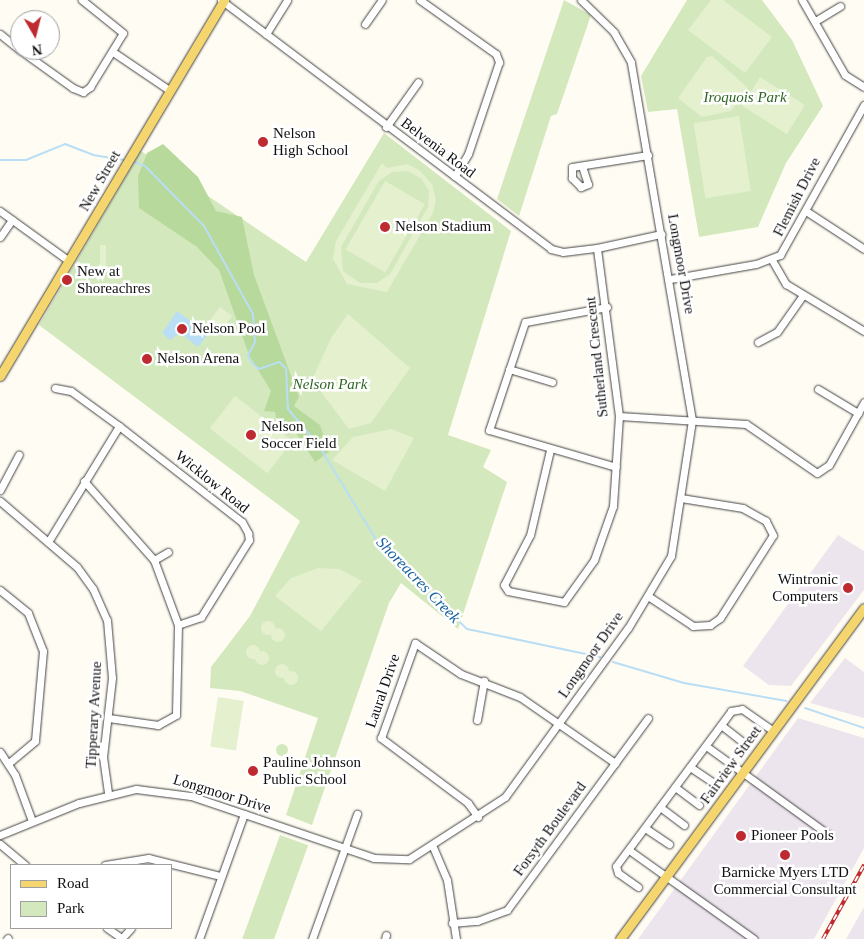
<!DOCTYPE html>
<html>
<head>
<meta charset="utf-8">
<style>
	body { margin:0 }
	#map { position:relative; width:864px; height:939px; overflow:hidden; background:#fffcf3; font-family:"Times New Roman",serif }
	div>[style] { position:absolute }
	[style*='--x'] { left:calc(var(--x)*1px); top:calc(var(--y)*1px); width:calc(var(--w)*1px); rotate:calc(var(--a)*1deg) }
	.industrial>* { inset:0; background:#ede5ee }
	.green>* { inset:0; background:#d3e9bd; transform-origin:0 0 }
	.round { border-radius:50% }
	.forest>* { inset:0; background:#b7da9c }
	.pitch>* { inset:0; background:#e4f0ce; transform-origin:0 0 }
	.water>* { inset:0; background:#b9def5 }
	.stream>* { height:2px; margin:-1px; padding:0 1px; transform-origin:1px; border-radius:1px; background:#b9def5 }
	.roads { filter:drop-shadow(0 0 1px #434343) drop-shadow(0 0 1px #434343) }
	.minor>* { height:7px; margin:-3.5px; padding:0 3.5px; transform-origin:3.5px; border-radius:3.5px; background:#fff }
	.major>* { height:9px; margin:-4.5px; padding:0 4.5px; transform-origin:4.5px; border-radius:4.5px; background:#f5d56d }
	.rail>* { height:4px; margin-top:-2px; transform-origin:0; background:repeating-linear-gradient(90deg,#fff 0 5.5px,#be2a30 0 11px); box-sizing:border-box; border-block:1px solid #be2a30 }
	.dots>* { width:14px; height:14px; translate:-50% -50%; box-sizing:border-box; border:2px solid #fff; border-radius:50% }
	span { translate:-50% -50%; white-space:nowrap; text-align:center; line-height:1.15; -webkit-text-stroke:5px #fff; paint-order:stroke }
	.park-label { font-size:15px; color:#2e6721; font-style:italic }
	.poi-label { font-size:15px; color:#101010 }
	.left { translate:0 -50%; text-align:left }
	.right { translate:-100% -50%; text-align:right }
	.street-label { font-size:15px; color:#101010 }
	.water-label { font-size:16px; color:#1b64a0; font-style:italic }
	.legend { position:absolute; left:10px; top:864px; width:162px; height:65px; box-sizing:border-box; background:#fff; border:1px solid #9f9f9f; margin:0; padding:6px 9px; list-style:none; font-size:15px; color:#101010 }
	.legend li { display:flex; align-items:center; gap:10px; height:25px }
	.legend b { width:25px; border:1px solid #9f9f9f }
	.north { position:absolute; left:10px; top:10px; width:50px; height:50px; box-sizing:border-box; background:#fff; border:1px solid #9f9f9f; border-radius:50%; rotate:172deg; font-size:14px; font-weight:700; line-height:20px; text-align:center; color:#101010 }
	.north::after { content:''; display:block; margin:auto; width:18px; height:22px; background:#be2a30; clip-path:polygon(50% 0,100% 100%,50% 72%,0 100%) }
</style>
</head>
<body>
<div id="map">
	<div class="industrial">
		<i style="clip-path:polygon(838px 535px,864px 551px,864px 590px,791px 686px,769px 685px,743px 666px)"></i>
		<i style="clip-path:polygon(845px 658px,864px 672px,864px 718px,810px 703px)"></i>
		<i style="clip-path:polygon(798px 718px,864px 738px,864px 848px,814px 939px,638px 939px)"></i>
		<i style="clip-path:polygon(864px 907px,864px 939px,846px 939px)"></i>
	</div>
	<div class="green">
		<i style="clip-path:polygon(564px 0,591px 15px,557px 114px,551px 116px,519px 216px,497px 199px)"></i>
		<i style="clip-path:polygon(687px 0,762px 0,792px 40px,823px 106px,786px 163px,758px 227px,699px 237px,677px 109px,648px 112px,641px 76px)"></i>
		<i style="clip-path:polygon(384px 133px,511px 231px,448px 435px,491px 450px,483px 467px,507px 482px,458px 629px,401px 583px,389px 603px,312px 825px,286px 815px,318px 718px,240px 691px,210px 688px,211px 667px,250px 616px,300px 521px,39px 325px,141px 151px,306px 262px)"></i>
		<i class="round" style="left:276px;top:744px;width:12px;height:12px"></i>
		<i style="left:280px;top:835px;width:30px;height:110px;rotate:20deg"></i>
	</div>
	<div class="forest">
		<i style="clip-path:polygon(163px 144px,198px 177px,216px 211px,242px 217px,254px 275px,299px 397px,294px 406px,320px 425px,329px 452px,315px 462px,294px 430px,277px 422px,275px 412px,264px 411px,271px 391px,249px 355px,219px 270px,197px 247px,139px 208px,138px 176px,147px 153px)"></i>
	</div>
	<div class="pitch">
		<i style="clip-path:polygon(711px 0,723px 0,772px 37px,745px 73px,688px 30px)"></i>
		<i style="clip-path:polygon(712px 56px,748px 88px,731px 111px,702px 117px,678px 98px,707px 57px)"></i>
		<i style="left:760px;top:77px;width:53px;height:34px;rotate:32deg"></i>
		<i style="left:739px;top:116px;width:76px;height:46px;rotate:81deg"></i>
		<i style="clip-path:polygon(evenodd,382px 163px,387px 168px,407px 164px,419px 170px,432px 184px,436px 200px,433px 213px,387px 292px,347px 284px,333px 259px,336px 241px,382px 163px,392px 172px,408px 171px,422px 179px,429px 191px,428px 207px,390px 274px,377px 283px,360px 283px,343px 271px,341px 247px,379px 181px,392px 172px)"></i>
		<i style="left:385px;top:181px;width:46px;height:79px;rotate:30deg"></i>
		<i style="left:100px;top:245px;width:6px;height:28px"></i>
		<i style="left:220px;top:307px;width:15px;height:26px;rotate:37deg"></i>
		<i style="clip-path:polygon(348px 314px,410px 368px,371px 423px,349px 429px,312px 380px,331px 338px)"></i>
		<i style="left:235px;top:396px;width:73px;height:41px;rotate:38deg"></i>
		<i style="clip-path:polygon(391px 429px,414px 438px,385px 491px,332px 460px,353px 437px)"></i>
		<i style="clip-path:polygon(318px 568px,339px 569px,362px 581px,321px 631px,275px 596px,291px 578px)"></i>
		<i class="round" style="left:261px;top:621px;width:14px;height:14px"></i>
		<i class="round" style="left:271px;top:628px;width:14px;height:14px"></i>
		<i class="round" style="left:246px;top:645px;width:14px;height:14px"></i>
		<i class="round" style="left:255px;top:651px;width:14px;height:14px"></i>
		<i class="round" style="left:275px;top:664px;width:14px;height:14px"></i>
		<i class="round" style="left:284px;top:671px;width:14px;height:14px"></i>
		<i style="left:218px;top:697px;width:26px;height:50px;rotate:9deg"></i>
	</div>
	<div class="water">
		<i style="clip-path:polygon(177px 311px,208px 334px,198px 347px,180px 333px,170px 340px,162px 333px)"></i>
	</div>
	<div class="stream">
		<i style="--x:0;--y:160;--w:26;--a:0"></i>
		<i style="--x:26;--y:160;--w:42;--a:-22.3"></i>
		<i style="--x:65;--y:144;--w:30;--a:21"></i>
		<i style="--x:93;--y:155;--w:33;--a:9"></i>
		<i style="--x:131;--y:161;--w:15;--a:20"></i>
		<i style="--x:145;--y:166;--w:84;--a:45.5"></i>
		<i style="--x:204;--y:226;--w:101;--a:60.9"></i>
		<i style="--x:253;--y:314;--w:28;--a:86"></i>
		<i style="--x:255;--y:342;--w:15;--a:118"></i>
		<i style="--x:248;--y:355;--w:9;--a:63"></i>
		<i style="--x:252;--y:363;--w:9;--a:41"></i>
		<i style="--x:259;--y:369;--w:21;--a:-19"></i>
		<i style="--x:279;--y:362;--w:9;--a:41"></i>
		<i style="--x:286;--y:368;--w:41;--a:87.2"></i>
		<i style="--x:288;--y:409;--w:48;--a:50"></i>
		<i style="--x:319;--y:446;--w:111;--a:58.6"></i>
		<i style="--x:377;--y:541;--w:126;--a:44.4"></i>
		<i style="--x:467;--y:629;--w:136;--a:11.9"></i>
		<i style="--x:613;--y:662;--w:74;--a:16.5"></i>
		<i style="--x:684;--y:683;--w:104;--a:10"></i>
		<i style="--x:805;--y:708;--w:62;--a:18.7"></i>
	</div>
	<div class="roads">
		<div class="minor">
			<i style="--x:221;--y:0;--w:413;--a:37"></i>
			<i style="--x:551;--y:249;--w:12;--a:14"></i>
			<i style="--x:563;--y:252;--w:34;--a:-7"></i>
			<i style="--x:597;--y:248;--w:66;--a:-12.3"></i>
			<i style="--x:420;--y:0;--w:93;--a:35.4"></i>
			<i style="--x:496;--y:54;--w:9;--a:69"></i>
			<i style="--x:499;--y:62;--w:97;--a:108.6"></i>
			<i style="--x:468;--y:154;--w:26;--a:121"></i>
			<i style="--x:802;--y:0;--w:86;--a:60.2"></i>
			<i style="--x:845;--y:75;--w:22;--a:32"></i>
			<i style="--x:817;--y:20;--w:27;--a:-31"></i>
			<i style="--x:365;--y:24;--w:29;--a:-55"></i>
			<i style="--x:0;--y:34;--w:26;--a:39"></i>
			<i style="--x:266;--y:34;--w:40;--a:-58"></i>
			<i style="--x:20;--y:50;--w:65;--a:35.6"></i>
			<i style="--x:73;--y:88;--w:11;--a:22"></i>
			<i style="--x:83;--y:92;--w:9;--a:-36"></i>
			<i style="--x:90;--y:87;--w:63;--a:-58.6"></i>
			<i style="--x:123;--y:33;--w:53;--a:-141.2"></i>
			<i style="--x:113;--y:52;--w:68;--a:34.2"></i>
			<i style="--x:386;--y:127;--w:55;--a:-54.6"></i>
			<i style="--x:582;--y:166;--w:19;--a:72"></i>
			<i style="--x:588;--y:184;--w:8;--a:157"></i>
			<i style="--x:581;--y:187;--w:13;--a:-135"></i>
			<i style="--x:572;--y:178;--w:11;--a:-90"></i>
			<i style="--x:572;--y:167;--w:77;--a:-9"></i>
			<i style="--x:0;--y:211;--w:85;--a:35.9"></i>
			<i style="--x:806;--y:211;--w:69;--a:33.2"></i>
			<i style="--x:0;--y:237;--w:21;--a:-55"></i>
			<i style="--x:772;--y:260;--w:28;--a:60"></i>
			<i style="--x:786;--y:284;--w:91;--a:31.1"></i>
			<i style="--x:670;--y:279;--w:87;--a:-9.9"></i>
			<i style="--x:756;--y:264;--w:26;--a:-21"></i>
			<i style="--x:780;--y:255;--w:172;--a:-60.8"></i>
			<i style="--x:607;--y:307;--w:83;--a:169.6"></i>
			<i style="--x:525;--y:322;--w:114;--a:108.4"></i>
			<i style="--x:489;--y:430;--w:132;--a:16.2"></i>
			<i style="--x:758;--y:342;--w:21;--a:-28"></i>
			<i style="--x:777;--y:332;--w:45;--a:-54.9"></i>
			<i style="--x:509;--y:369;--w:45;--a:16.8"></i>
			<i style="--x:55;--y:388;--w:16;--a:11"></i>
			<i style="--x:71;--y:391;--w:59;--a:36.1"></i>
			<i style="--x:119;--y:426;--w:156;--a:38"></i>
			<i style="--x:242;--y:522;--w:13;--a:61"></i>
			<i style="--x:248;--y:533;--w:7;--a:82"></i>
			<i style="--x:249;--y:540;--w:91;--a:121.9"></i>
			<i style="--x:201;--y:617;--w:24;--a:161"></i>
			<i style="--x:818;--y:389;--w:47;--a:31"></i>
			<i style="--x:619;--y:416;--w:127;--a:3.6"></i>
			<i style="--x:746;--y:424;--w:86;--a:34.6"></i>
			<i style="--x:817;--y:473;--w:14;--a:-34"></i>
			<i style="--x:829;--y:465;--w:72;--a:-60.9"></i>
			<i style="--x:550;--y:450;--w:87;--a:103.2"></i>
			<i style="--x:530;--y:535;--w:56;--a:117.5"></i>
			<i style="--x:504;--y:585;--w:7;--a:56"></i>
			<i style="--x:508;--y:591;--w:57;--a:11.1"></i>
			<i style="--x:564;--y:602;--w:52;--a:-54.5"></i>
			<i style="--x:594;--y:560;--w:57;--a:-70.6"></i>
			<i style="--x:613;--y:506;--w:90;--a:-86.2"></i>
			<i style="--x:619;--y:416;--w:169;--a:-97.5"></i>
			<i style="--x:84;--y:481;--w:106;--a:48.5"></i>
			<i style="--x:154;--y:560;--w:69;--a:69.7"></i>
			<i style="--x:178;--y:625;--w:90;--a:91.3"></i>
			<i style="--x:176;--y:715;--w:21;--a:151"></i>
			<i style="--x:158;--y:725;--w:50;--a:-172"></i>
			<i style="--x:0;--y:490;--w:40;--a:-62"></i>
			<i style="--x:0;--y:501;--w:101;--a:40.6"></i>
			<i style="--x:77;--y:567;--w:27;--a:54"></i>
			<i style="--x:93;--y:589;--w:34;--a:66"></i>
			<i style="--x:107;--y:620;--w:58;--a:85.1"></i>
			<i style="--x:112;--y:678;--w:80;--a:96.5"></i>
			<i style="--x:103;--y:757;--w:36;--a:82"></i>
			<i style="--x:48;--y:542;--w:136;--a:-58.5"></i>
			<i style="--x:154;--y:560;--w:16;--a:-30"></i>
			<i style="--x:0;--y:590;--w:36;--a:39"></i>
			<i style="--x:28;--y:613;--w:41;--a:68.5"></i>
			<i style="--x:43;--y:651;--w:90;--a:95.1"></i>
			<i style="--x:35;--y:741;--w:34;--a:140"></i>
			<i style="--x:648;--y:596;--w:54;--a:33.7"></i>
			<i style="--x:693;--y:626;--w:17;--a:-3"></i>
			<i style="--x:710;--y:625;--w:12;--a:-35"></i>
			<i style="--x:720;--y:618;--w:98;--a:-57.4"></i>
			<i style="--x:773;--y:535;--w:16;--a:-117"></i>
			<i style="--x:766;--y:521;--w:26;--a:-151"></i>
			<i style="--x:743;--y:508;--w:63;--a:-170.8"></i>
			<i style="--x:477;--y:720;--w:40;--a:-80"></i>
			<i style="--x:721;--y:725;--w:28;--a:38"></i>
			<i style="--x:706;--y:746;--w:152;--a:35.9"></i>
			<i style="--x:0;--y:752;--w:27;--a:57"></i>
			<i style="--x:15;--y:775;--w:49;--a:69.7"></i>
			<i style="--x:690;--y:767;--w:29;--a:34"></i>
			<i style="--x:675;--y:787;--w:30;--a:37"></i>
			<i style="--x:660;--y:807;--w:30;--a:37"></i>
			<i style="--x:478;--y:817;--w:17;--a:-126"></i>
			<i style="--x:468;--y:803;--w:109;--a:-143.2"></i>
			<i style="--x:381;--y:738;--w:101;--a:-70.3"></i>
			<i style="--x:415;--y:643;--w:55;--a:34"></i>
			<i style="--x:461;--y:674;--w:63;--a:21.3"></i>
			<i style="--x:520;--y:697;--w:116;--a:34.8"></i>
			<i style="--x:645;--y:828;--w:29;--a:34"></i>
			<i style="--x:0;--y:835;--w:85;--a:-22.1"></i>
			<i style="--x:79;--y:803;--w:59;--a:-13.8"></i>
			<i style="--x:136;--y:789;--w:55;--a:7.3"></i>
			<i style="--x:191;--y:796;--w:193;--a:18.7"></i>
			<i style="--x:374;--y:858;--w:35;--a:2"></i>
			<i style="--x:409;--y:859;--w:114;--a:-32.9"></i>
			<i style="--x:505;--y:797;--w:209;--a:-54"></i>
			<i style="--x:628;--y:628;--w:84;--a:-59.2"></i>
			<i style="--x:671;--y:556;--w:138;--a:-81.2"></i>
			<i style="--x:692;--y:420;--w:363;--a:-99.7"></i>
			<i style="--x:631;--y:62;--w:34;--a:-120"></i>
			<i style="--x:614;--y:32;--w:46;--a:-135.9"></i>
			<i style="--x:0;--y:844;--w:33;--a:40"></i>
			<i style="--x:433;--y:847;--w:36;--a:67"></i>
			<i style="--x:447;--y:880;--w:60;--a:81.3"></i>
			<i style="--x:629;--y:850;--w:153;--a:35.5"></i>
			<i style="--x:105;--y:865;--w:44;--a:-9.2"></i>
			<i style="--x:148;--y:858;--w:74;--a:14"></i>
			<i style="--x:638;--y:887;--w:24;--a:-145"></i>
			<i style="--x:618;--y:873;--w:7;--a:-106"></i>
			<i style="--x:616;--y:866;--w:193;--a:-53.4"></i>
			<i style="--x:731;--y:711;--w:11;--a:-10"></i>
			<i style="--x:742;--y:709;--w:38;--a:35"></i>
			<i style="--x:452;--y:923;--w:25;--a:-5"></i>
			<i style="--x:477;--y:921;--w:32;--a:-20"></i>
			<i style="--x:507;--y:910;--w:238;--a:-53.7"></i>
			<i style="--x:107;--y:928;--w:19;--a:35"></i>
			<i style="--x:122;--y:938;--w:13;--a:-48"></i>
			<i style="--x:7;--y:939;--w:1;--a:-45"></i>
			<i style="--x:199;--y:939;--w:133;--a:-70.2"></i>
			<i style="--x:312;--y:939;--w:133;--a:-70.2"></i>
			<i style="--x:385;--y:939;--w:4;--a:-76"></i>
		</div>
		<div class="major">
			<i style="--x:0;--y:376;--w:438;--a:-59.2"></i>
			<i style="--x:620;--y:939;--w:411;--a:-53.6"></i>
		</div>
	</div>
	<div class="rail">
		<i style="--x:823;--y:939;--w:85;--a:-61"></i>
	</div>
	<div class="dots">
		<i style="left:263px;top:142px;background:#be2a30"></i>
		<i style="left:385px;top:227px;background:#be2a30"></i>
		<i style="left:67px;top:280px;background:#be2a30"></i>
		<i style="left:182px;top:329px;background:#be2a30"></i>
		<i style="left:147px;top:359px;background:#be2a30"></i>
		<i style="left:251px;top:435px;background:#be2a30"></i>
		<i style="left:848px;top:588px;background:#be2a30"></i>
		<i style="left:253px;top:771px;background:#be2a30"></i>
		<i style="left:741px;top:836px;background:#be2a30"></i>
		<i style="left:785px;top:855px;background:#be2a30"></i>
	</div>
	<div class="park-label">
		<span style="left:745px;top:98px">Iroquois Park</span>
		<span style="left:330px;top:385px">Nelson Park</span>
	</div>
	<div class="poi-label">
		<span class="left" style="left:273px;top:142px">Nelson<br>High School</span>
		<span class="left" style="left:395px;top:227px">Nelson Stadium</span>
		<span class="left" style="left:77px;top:280px">New at<br>Shoreachres</span>
		<span class="left" style="left:192px;top:329px">Nelson Pool</span>
		<span class="left" style="left:157px;top:359px">Nelson Arena</span>
		<span class="left" style="left:261px;top:435px">Nelson<br>Soccer Field</span>
		<span class="right" style="left:838px;top:588px">Wintronic<br>Computers</span>
		<span class="left" style="left:263px;top:771px">Pauline Johnson<br>Public School</span>
		<span class="left" style="left:751px;top:836px">Pioneer Pools</span>
		<span style="left:785px;top:881px">Barnicke Myers LTD<br>Commercial Consultant</span>
	</div>
	<div class="street-label">
		<span style="left:438px;top:148px;rotate:37deg">Belvenia Road</span>
		<span style="left:100px;top:181px;rotate:-60deg">New Street</span>
		<span style="left:797px;top:197px;rotate:-63deg">Flemish Drive</span>
		<span style="left:681px;top:264px;rotate:80deg">Longmoor Drive</span>
		<span style="left:597px;top:357px;rotate:-96deg">Sutherland Crescent</span>
		<span style="left:212px;top:482px;rotate:39deg">Wicklow Road</span>
		<span style="left:591px;top:655px;rotate:-55deg">Longmoor Drive</span>
		<span style="left:383px;top:691px;rotate:-71deg">Laural Drive</span>
		<span style="left:94px;top:715px;rotate:-87deg">Tipperary Avenue</span>
		<span style="left:731px;top:765px;rotate:-54deg">Fairview Street</span>
		<span style="left:222px;top:794px;rotate:17deg">Longmoor Drive</span>
		<span style="left:550px;top:829px;rotate:-54deg">Forsyth Boulevard</span>
	</div>
	<div class="water-label">
		<span style="left:418px;top:580px;rotate:46deg">Shoreacres Creek</span>
	</div>
	<ul class="legend">
	<li><b style="height:6px;background:#f5d56d"></b>Road</li>
	<li><b style="height:14px;background:#d3e9bd"></b>Park</li>
	</ul>
	<div class="north">N</div>
</div>
</body>
</html>
